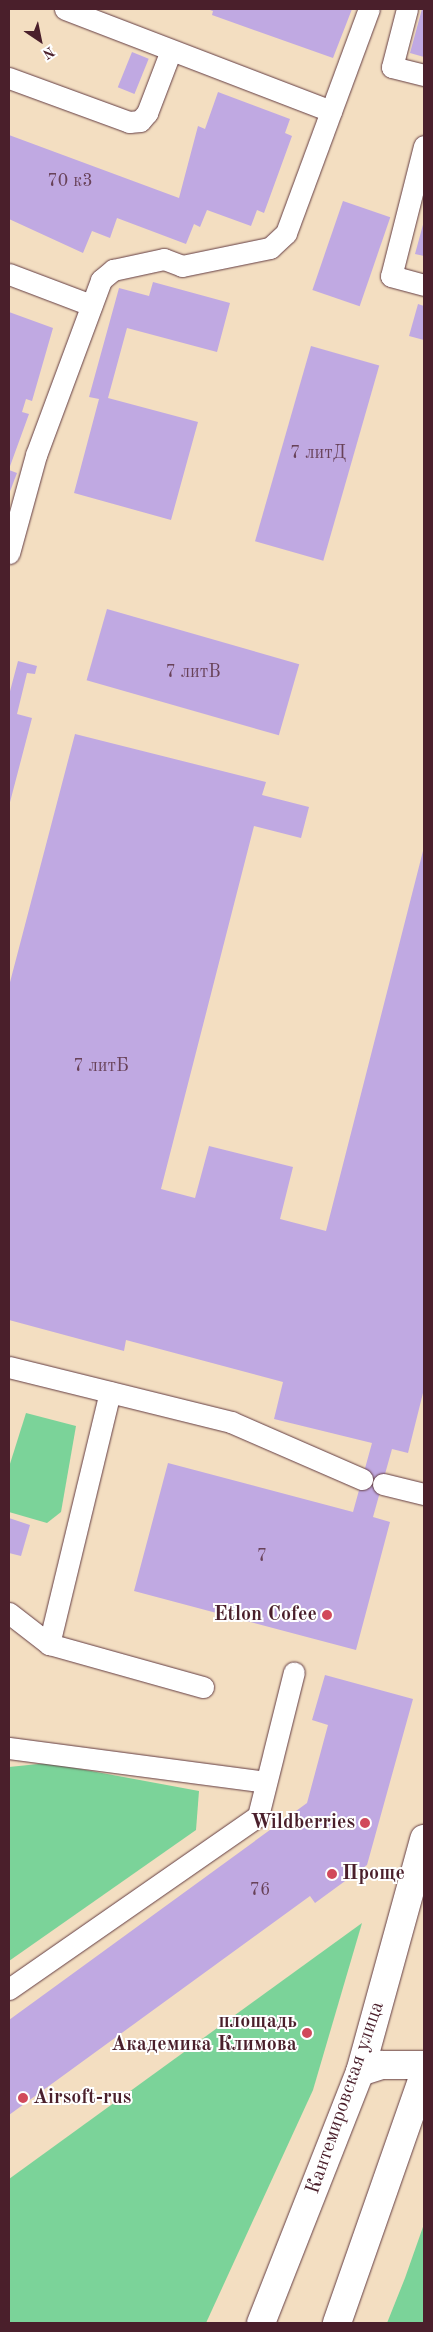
<!DOCTYPE html>
<html>
<head>
<meta charset="utf-8">
<style>
	body { margin:0 }
	#map { position:relative; width:433px; height:2332px; overflow:hidden; background:#f3dec1; font-family:"Old Standard TT",serif }
	div>[style] { position:absolute }
	[style*='--x'] { left:calc(var(--x)*1px); top:calc(var(--y)*1px); width:calc(var(--w)*1px); rotate:calc(var(--a)*1deg) }
	.green>* { inset:0; background:#7bd399 }
	.building>* { inset:0; background:#c0a9e2; transform-origin:0 0 }
	.roads { filter:drop-shadow(0 0 1px #633c42) drop-shadow(0 0 1px #633c42) }
	.service>* { height:21px; margin:-10.5px; padding:0 10.5px; transform-origin:10.5px; border-radius:10.5px; background:#fff }
	.secondary>* { height:28px; margin:-14px; padding:0 14px; transform-origin:14px; border-radius:14px; background:#fff }
	.primary>* { height:28px; margin:-14px; padding:0 14px; transform-origin:14px; border-radius:14px; background:#fff }
	.dots>* { width:14px; height:14px; translate:-50% -50%; box-sizing:border-box; border:2px solid #fff; border-radius:50% }
	span { translate:-50% -50%; white-space:nowrap; text-align:center; line-height:1.15; -webkit-text-stroke:4px #fff; paint-order:stroke }
	.number-label { font-size:18px; color:#684259 }
	.number-label span { -webkit-text-stroke-width:0 }
	.poi-label { font-size:20px; color:#4a1f2b; font-weight:700 }
	.right { translate:-100% -50%; text-align:right }
	.left { translate:0 -50%; text-align:left }
	.street-label { font-size:20px; color:#4a1f2b }
	.frame { position:absolute; inset:0; border:10px solid #4a1f2b; pointer-events:none }
	.north { position:absolute; left:15px; top:15px; width:50px; height:50px; -webkit-text-stroke:4px #fff; paint-order:stroke; rotate:146deg; font-size:14px; font-weight:700; line-height:20px; text-align:center; color:#4a1f2b }
	.north::after { content:''; display:block; margin:auto; width:18px; height:22px; background:#4a1f2b; clip-path:polygon(50% 0,100% 100%,50% 72%,0 100%) }
</style>
</head>
<body>
<div id="map">
	<div class="green">
		<i style="clip-path:polygon(26px 1413px,76px 1426px,61px 1512px,47px 1523px,9px 1512px,9px 1467px)"></i>
		<i style="clip-path:polygon(48px 1763px,199px 1791px,196px 1830px,9px 1961px,9px 1767px)"></i>
		<i style="clip-path:polygon(362px 1923px,313px 2090px,206px 2323px,9px 2323px,9px 2179px)"></i>
		<i style="clip-path:polygon(424px 2224px,424px 2323px,387px 2323px,405px 2278px)"></i>
	</div>
	<div class="building">
		<i style="clip-path:polygon(207px 9px,352px 9px,333px 58px,212px 15px,213px 11px)"></i>
		<i style="clip-path:polygon(422px 9px,424px 9px,424px 57px,410px 53px)"></i>
		<i style="left:132px;top:52px;width:18px;height:38px;rotate:22deg"></i>
		<i style="clip-path:polygon(218px 92px,290px 119px,285px 133px,292px 136px,264px 213px,257px 210px,251px 226px,207px 210px,200px 227px,194px 224px,186px 244px,117px 218px,110px 238px,92px 231px,83px 253px,9px 219px,9px 135px,179px 198px,198px 126px,205px 129px)"></i>
		<i style="left:343px;top:201px;width:50px;height:94px;rotate:19deg"></i>
		<i style="clip-path:polygon(424px 221px,424px 256px,415px 254px)"></i>
		<i style="clip-path:polygon(153px 282px,230px 303px,217px 352px,127px 328px,108px 398px,198px 422px,171px 520px,74px 493px,99px 399px,89px 397px,119px 288px,149px 296px)"></i>
		<i style="clip-path:polygon(418px 304px,424px 306px,424px 340px,409px 336px)"></i>
		<i style="clip-path:polygon(9px 312px,53px 328px,32px 401px,26px 399px,22px 412px,29px 414px,9px 469px)"></i>
		<i style="left:311px;top:346px;width:71px;height:203px;rotate:16deg"></i>
		<i style="clip-path:polygon(9px 470px,17px 473px,9px 494px)"></i>
		<i style="left:107px;top:609px;width:200px;height:74px;rotate:16deg"></i>
		<i style="clip-path:polygon(18px 661px,37px 666px,35px 674px,27px 673px,17px 714px,32px 718px,9px 806px,9px 695px)"></i>
		<i style="clip-path:polygon(75px 734px,266px 782px,262px 795px,309px 807px,301px 838px,254px 826px,161px 1189px,195px 1198px,209px 1146px,293px 1167px,280px 1219px,326px 1231px,424px 847px,424px 1389px,408px 1453px,392px 1449px,373px 1517px,390px 1522px,356px 1650px,134px 1591px,168px 1463px,353px 1512px,372px 1443px,274px 1419px,283px 1382px,126px 1340px,124px 1351px,9px 1320px,9px 986px)"></i>
		<i style="clip-path:polygon(9px 1518px,30px 1525px,21px 1556px,9px 1553px)"></i>
		<i style="clip-path:polygon(325px 1675px,413px 1699px,367px 1865px,315px 1903px,310px 1896px,9px 2115px,9px 2020px,307px 1803px,328px 1725px,312px 1720px)"></i>
	</div>
	<div class="roads">
		<div class="service">
			<i style="--x:65;--y:9;--w:285;--a:21"></i>
			<i style="--x:407;--y:9;--w:60;--a:104.5"></i>
			<i style="--x:392;--y:67;--w:33;--a:14"></i>
			<i style="--x:9;--y:78;--w:128;--a:20.1"></i>
			<i style="--x:129;--y:122;--w:11;--a:-5"></i>
			<i style="--x:140;--y:121;--w:11;--a:-49"></i>
			<i style="--x:147;--y:113;--w:67;--a:-69.1"></i>
			<i style="--x:424;--y:146;--w:134;--a:104.2"></i>
			<i style="--x:391;--y:276;--w:34;--a:15"></i>
			<i style="--x:9;--y:274;--w:88;--a:20.7"></i>
			<i style="--x:9;--y:553;--w:102;--a:-74.6"></i>
			<i style="--x:36;--y:455;--w:187;--a:-69.6"></i>
			<i style="--x:101;--y:280;--w:16;--a:-40"></i>
			<i style="--x:113;--y:270;--w:52;--a:-12.2"></i>
			<i style="--x:164;--y:259;--w:19;--a:21"></i>
			<i style="--x:182;--y:266;--w:90;--a:-11.6"></i>
			<i style="--x:270;--y:248;--w:22;--a:-43"></i>
			<i style="--x:286;--y:233;--w:239;--a:-69.7"></i>
			<i style="--x:9;--y:1367;--w:229;--a:13.9"></i>
			<i style="--x:231;--y:1422;--w:143;--a:23.5"></i>
			<i style="--x:383;--y:1484;--w:42;--a:13.7"></i>
			<i style="--x:9;--y:1613;--w:51;--a:37.8"></i>
			<i style="--x:49;--y:1644;--w:160;--a:15.6"></i>
			<i style="--x:49;--y:1644;--w:259;--a:-76.4"></i>
			<i style="--x:9;--y:1748;--w:259;--a:7.5"></i>
			<i style="--x:9;--y:1989;--w:303;--a:-34.8"></i>
			<i style="--x:258;--y:1816;--w:148;--a:-76"></i>
		</div>
		<div class="secondary">
			<i style="--x:360;--y:2072;--w:23;--a:-18"></i>
			<i style="--x:382;--y:2065;--w:42;--a:0"></i>
		</div>
		<div class="primary">
			<i style="--x:261;--y:2323;--w:270;--a:-68.5"></i>
			<i style="--x:360;--y:2072;--w:242;--a:-74.6"></i>
			<i style="--x:337;--y:2323;--w:263;--a:-70.7"></i>
		</div>
	</div>
	<div class="dots">
		<i style="left:327px;top:1615px;background:#d1495b"></i>
		<i style="left:365px;top:1823px;background:#d1495b"></i>
		<i style="left:332px;top:1874px;background:#d1495b"></i>
		<i style="left:307px;top:2033px;background:#d1495b"></i>
		<i style="left:23px;top:2098px;background:#d1495b"></i>
	</div>
	<div class="number-label">
		<span style="left:70px;top:181px">70 к3</span>
		<span style="left:318px;top:453px">7 литД</span>
		<span style="left:193px;top:672px">7 литВ</span>
		<span style="left:101px;top:1066px">7 литБ</span>
		<span style="left:262px;top:1556px">7</span>
		<span style="left:260px;top:1890px">76</span>
	</div>
	<div class="poi-label">
		<span class="right" style="left:317px;top:1615px">Etlon Cofee</span>
		<span class="right" style="left:355px;top:1823px">Wildberries</span>
		<span class="left" style="left:342px;top:1874px">Проще</span>
		<span class="right" style="left:297px;top:2034px">площадь<br>Академика Климова</span>
		<span class="left" style="left:33px;top:2098px">Airsoft-rus</span>
	</div>
	<div class="street-label">
		<span style="left:346px;top:2098px;rotate:-71deg">Кантемировская улица</span>
	</div>
	<div class="frame"></div>
	<div class="north">N</div>
</div>
</body>
</html>
